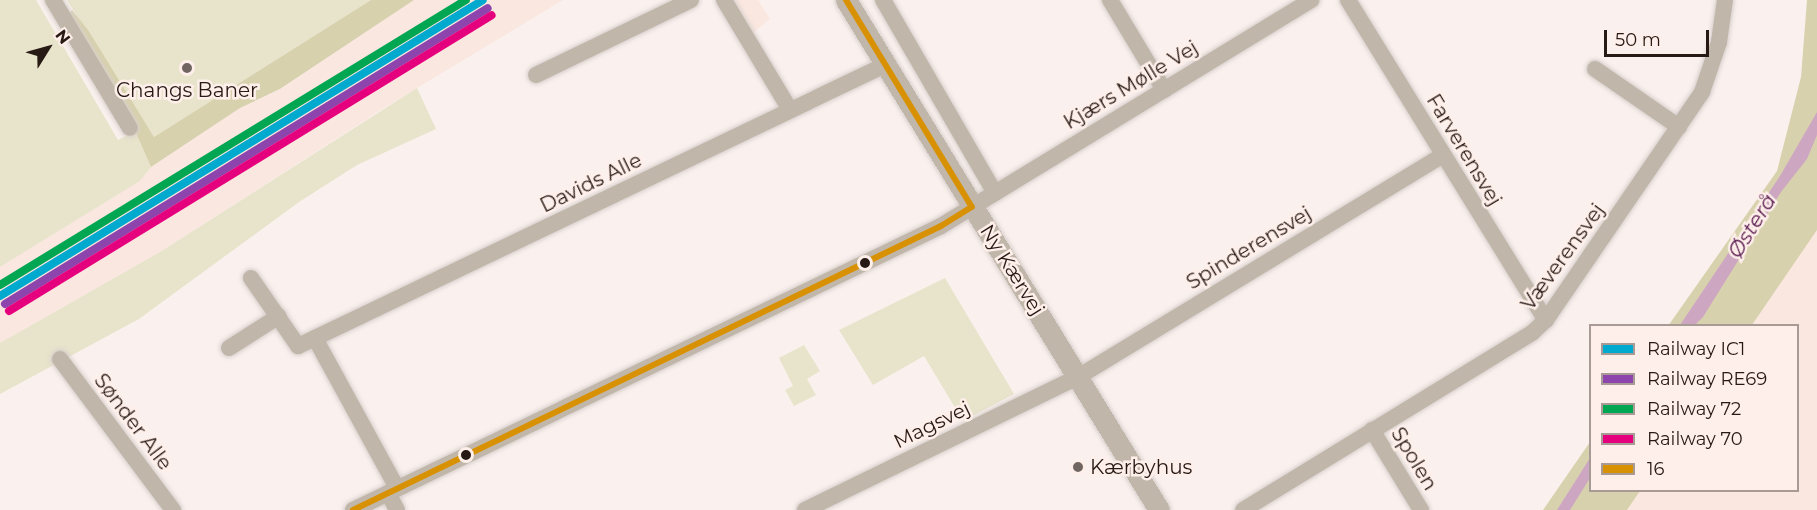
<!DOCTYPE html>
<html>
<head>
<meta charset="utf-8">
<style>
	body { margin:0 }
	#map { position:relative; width:1817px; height:510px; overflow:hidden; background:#faf1ee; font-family:Montserrat,sans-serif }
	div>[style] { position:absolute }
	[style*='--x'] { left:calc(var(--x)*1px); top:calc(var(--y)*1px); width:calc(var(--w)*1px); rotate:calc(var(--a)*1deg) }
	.built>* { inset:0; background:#fae7e0 }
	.green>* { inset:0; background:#e8e3cb }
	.forest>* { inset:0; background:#d8d1ad }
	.water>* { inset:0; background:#cda7c2 }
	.roads { filter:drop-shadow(0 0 2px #d7cfcc) drop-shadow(0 0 2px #d7cfcc) }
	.minor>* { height:16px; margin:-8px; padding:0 8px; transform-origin:8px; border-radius:8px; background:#c0b6a9 }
	.tertiary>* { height:21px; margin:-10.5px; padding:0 10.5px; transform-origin:10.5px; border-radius:10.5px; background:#c0b6a9 }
	.bus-1>* { height:6px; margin:-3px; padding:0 3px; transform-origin:3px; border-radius:3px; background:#d89103 }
	.rail-1>* { height:8px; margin:-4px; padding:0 4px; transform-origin:4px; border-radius:4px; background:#00a9ce }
	.rail-2>* { height:8px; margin:-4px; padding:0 4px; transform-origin:4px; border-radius:4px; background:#8e44ad }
	.rail-3>* { height:8px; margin:-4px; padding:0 4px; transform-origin:4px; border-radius:4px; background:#00a651 }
	.rail-4>* { height:8px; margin:-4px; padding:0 4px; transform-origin:4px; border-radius:4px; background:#e5007d }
	.dots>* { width:16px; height:16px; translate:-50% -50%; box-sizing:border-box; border:3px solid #feefea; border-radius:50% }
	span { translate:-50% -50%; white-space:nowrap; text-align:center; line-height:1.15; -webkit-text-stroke:5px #feefea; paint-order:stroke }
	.street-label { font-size:20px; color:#271a15 }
	.poi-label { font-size:20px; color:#271a15 }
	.left { translate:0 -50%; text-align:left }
	.water-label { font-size:21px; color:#5f2155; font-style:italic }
	.legend { position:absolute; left:1589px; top:324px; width:210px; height:168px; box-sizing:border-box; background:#feefea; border:2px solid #a89a95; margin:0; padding:8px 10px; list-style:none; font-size:18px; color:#271a15 }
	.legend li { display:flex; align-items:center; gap:12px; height:30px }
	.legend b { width:30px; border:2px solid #a89a95 }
	.north { position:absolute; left:18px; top:18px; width:60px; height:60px; -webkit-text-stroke:4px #feefea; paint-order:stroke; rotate:53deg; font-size:16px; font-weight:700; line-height:24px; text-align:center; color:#271a15 }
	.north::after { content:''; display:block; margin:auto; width:21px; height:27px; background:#271a15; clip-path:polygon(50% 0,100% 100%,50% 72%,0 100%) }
	.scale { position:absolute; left:1604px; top:30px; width:105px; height:27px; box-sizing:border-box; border:3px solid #271a15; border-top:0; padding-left:8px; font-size:18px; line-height:21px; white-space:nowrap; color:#271a15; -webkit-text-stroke:4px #feefea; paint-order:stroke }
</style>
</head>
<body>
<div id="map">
	<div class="built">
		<i style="clip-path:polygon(414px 0,563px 0,384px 108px,160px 252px,0 343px,0 267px,140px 181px,151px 167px,240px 108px,281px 89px)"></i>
		<i style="clip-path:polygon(727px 0,758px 0,770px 19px,749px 36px)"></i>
		<i style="clip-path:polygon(1817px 230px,1817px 510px,1627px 510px,1640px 491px,1798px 490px,1798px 326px,1752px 325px)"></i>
	</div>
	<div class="green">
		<i style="clip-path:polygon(0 0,36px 0,118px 140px,135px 131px,151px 167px,140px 181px,0 267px)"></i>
		<i style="clip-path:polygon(67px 0,371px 0,154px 137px)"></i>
		<i style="clip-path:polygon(417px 88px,436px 129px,357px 165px,299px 202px,139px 319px,0 394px,0 343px,160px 252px)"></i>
		<i style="clip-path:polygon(945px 278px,1014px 394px,963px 421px,924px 356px,873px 385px,839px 330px)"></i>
		<i style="clip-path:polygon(804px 345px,820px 371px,807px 379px,816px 395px,794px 406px,785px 390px,793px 386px,779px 358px)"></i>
	</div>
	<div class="forest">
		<i style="clip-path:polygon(371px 0,414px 0,280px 89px,240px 108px,151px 167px,132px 124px,68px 15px,72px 10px,88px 30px,154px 137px)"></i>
		<i style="clip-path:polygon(1807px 0,1817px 0,1817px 230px,1752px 325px,1668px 326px,1777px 171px,1801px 77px)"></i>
		<i style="clip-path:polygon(1590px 442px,1590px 490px,1640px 491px,1627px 510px,1543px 510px)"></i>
	</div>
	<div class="water">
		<i style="clip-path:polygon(1817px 112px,1817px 135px,1807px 159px,1781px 192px,1703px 317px,1695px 325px,1680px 325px,1780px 176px)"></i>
		<i style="clip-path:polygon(1590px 458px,1590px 478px,1570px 510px,1557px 510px)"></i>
	</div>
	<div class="roads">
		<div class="minor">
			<i style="--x:53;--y:0;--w:149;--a:59"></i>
			<i style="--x:724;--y:0;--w:128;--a:59"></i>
			<i style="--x:883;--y:0;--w:223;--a:59.9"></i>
			<i style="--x:1110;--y:0;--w:105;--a:59"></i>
			<i style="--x:1348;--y:0;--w:376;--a:58.3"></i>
			<i style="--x:1595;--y:69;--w:102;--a:34.6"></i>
			<i style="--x:536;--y:75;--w:172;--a:-25.8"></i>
			<i style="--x:251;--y:278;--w:83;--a:55.3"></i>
			<i style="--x:298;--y:346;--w:19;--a:-25"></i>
			<i style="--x:229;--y:348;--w:59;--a:-32.6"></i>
			<i style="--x:60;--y:359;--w:189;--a:53.2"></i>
			<i style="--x:1372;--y:430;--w:94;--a:58.5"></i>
			<i style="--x:397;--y:488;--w:171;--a:-118.7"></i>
			<i style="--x:315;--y:338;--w:632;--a:-25.59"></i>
			<i style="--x:388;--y:493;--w:19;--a:62"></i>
			<i style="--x:353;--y:510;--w:653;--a:-25.78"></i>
			<i style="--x:941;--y:226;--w:434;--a:-31.4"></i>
			<i style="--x:805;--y:510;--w:304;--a:-26"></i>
			<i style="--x:1078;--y:377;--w:427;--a:-31.3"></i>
			<i style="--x:1243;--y:510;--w:340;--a:-31.5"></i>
			<i style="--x:1533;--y:332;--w:18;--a:-43"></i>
			<i style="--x:1546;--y:320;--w:276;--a:-55.6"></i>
			<i style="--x:1702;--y:92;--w:53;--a:-71.2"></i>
			<i style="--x:1719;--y:42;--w:42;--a:-81.9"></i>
		</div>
		<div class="tertiary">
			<i style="--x:846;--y:0;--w:598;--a:58.46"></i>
		</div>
	</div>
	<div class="bus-1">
		<i style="--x:846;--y:0;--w:242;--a:58.7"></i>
		<i style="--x:353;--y:510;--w:653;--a:-25.78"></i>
		<i style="--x:941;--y:226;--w:36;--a:-32"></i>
	</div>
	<div class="rail-1">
		<i style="--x:0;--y:296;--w:566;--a:-31.5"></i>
	</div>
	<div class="rail-2">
		<i style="--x:5;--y:304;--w:566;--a:-31.5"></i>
	</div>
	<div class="rail-3">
		<i style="--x:0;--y:285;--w:546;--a:-31.45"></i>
	</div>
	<div class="rail-4">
		<i style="--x:9;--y:311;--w:566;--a:-31.5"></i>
	</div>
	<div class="dots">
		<i style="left:187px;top:68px;background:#716561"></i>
		<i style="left:865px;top:263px;background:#271a15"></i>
		<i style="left:466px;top:455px;background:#271a15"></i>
		<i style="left:1078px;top:467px;background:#716561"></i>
	</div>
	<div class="street-label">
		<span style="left:1131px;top:85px;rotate:-31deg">Kjærs Mølle Vej</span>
		<span style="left:1464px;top:150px;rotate:59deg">Farverensvej</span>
		<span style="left:591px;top:183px;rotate:-26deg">Davids Alle</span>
		<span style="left:1249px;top:248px;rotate:-31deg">Spinderensvej</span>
		<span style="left:1563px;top:257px;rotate:-54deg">Væverensvej</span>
		<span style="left:1012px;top:270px;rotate:58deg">Ny Kærvej</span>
		<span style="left:133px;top:422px;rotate:53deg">Sønder Alle</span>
		<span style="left:932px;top:425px;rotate:-26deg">Magsvej</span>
		<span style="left:1414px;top:459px;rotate:59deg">Spolen</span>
	</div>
	<div class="poi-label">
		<span style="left:187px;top:90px">Changs Baner</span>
		<span class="left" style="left:1090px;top:467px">Kærbyhus</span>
	</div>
	<div class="water-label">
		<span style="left:1752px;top:226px;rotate:-58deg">Østerå</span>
	</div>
	<ul class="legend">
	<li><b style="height:8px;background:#00a9ce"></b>Railway IC1</li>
	<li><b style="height:8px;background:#8e44ad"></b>Railway RE69</li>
	<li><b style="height:8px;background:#00a651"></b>Railway 72</li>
	<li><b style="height:8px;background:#e5007d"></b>Railway 70</li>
	<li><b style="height:8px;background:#d89103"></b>16</li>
	</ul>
	<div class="north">N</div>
	<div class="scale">50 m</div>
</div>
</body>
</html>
